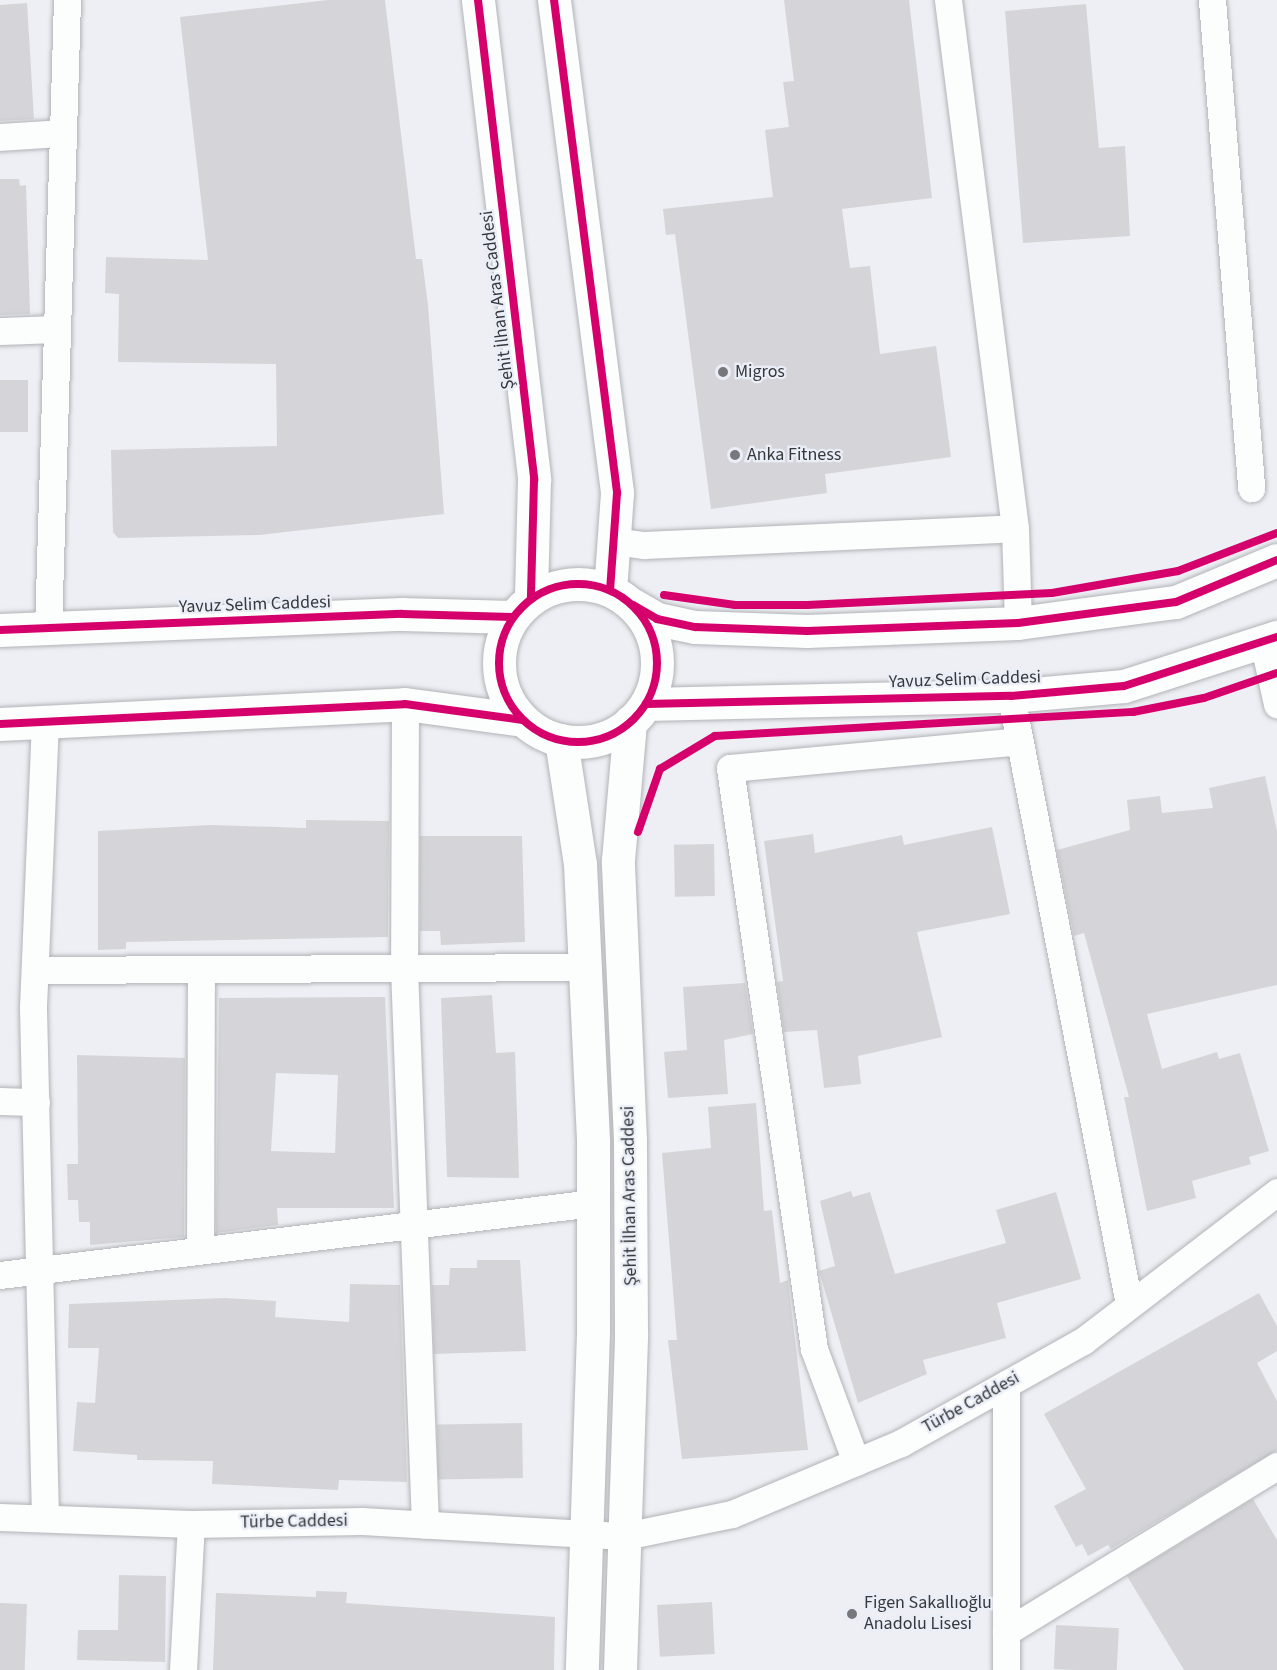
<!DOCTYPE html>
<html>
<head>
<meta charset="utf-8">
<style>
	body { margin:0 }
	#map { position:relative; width:1277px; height:1670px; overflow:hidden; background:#edeff4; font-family:"Source Sans 3",sans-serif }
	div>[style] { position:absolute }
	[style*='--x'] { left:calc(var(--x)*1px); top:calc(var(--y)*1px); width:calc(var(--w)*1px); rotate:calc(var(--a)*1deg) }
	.building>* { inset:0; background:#d5d5d9; transform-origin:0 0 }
	.roads { filter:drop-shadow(0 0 2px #b2b3b7) drop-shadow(0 0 2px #b2b3b7) }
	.minor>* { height:27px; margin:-13.5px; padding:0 13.5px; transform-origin:13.5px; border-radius:13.5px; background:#fcfdfd }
	.secondary>* { height:33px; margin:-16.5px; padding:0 16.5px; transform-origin:16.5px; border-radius:16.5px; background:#fcfdfd }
	.secondary>.ring { margin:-16.5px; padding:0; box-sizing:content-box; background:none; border:33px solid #fcfdfd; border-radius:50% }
	.cycleway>* { height:8px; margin:-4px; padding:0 4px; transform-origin:4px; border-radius:4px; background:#d6006c }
	.cycleway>.ring { margin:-4px; padding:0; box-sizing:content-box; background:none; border:8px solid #d6006c; border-radius:50% }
	.dots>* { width:16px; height:16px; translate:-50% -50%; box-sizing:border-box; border:3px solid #eaeef7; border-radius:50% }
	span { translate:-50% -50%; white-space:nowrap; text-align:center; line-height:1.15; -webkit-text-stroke:4.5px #eaeef7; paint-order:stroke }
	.street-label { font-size:18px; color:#36383b }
	.poi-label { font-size:18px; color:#36383b }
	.left { translate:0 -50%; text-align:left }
</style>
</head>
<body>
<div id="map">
	<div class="building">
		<i style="clip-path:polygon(328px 0,385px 0,416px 259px,422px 259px,428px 305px,444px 514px,259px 535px,118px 538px,113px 532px,111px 450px,277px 446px,276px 364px,118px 362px,119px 294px,105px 293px,106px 257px,208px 260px,180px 17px)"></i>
		<i style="clip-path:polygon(784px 0,909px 0,932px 198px,842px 209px,850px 268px,870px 266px,880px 354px,936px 346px,951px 457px,825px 474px,827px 493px,711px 509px,675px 234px,666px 235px,663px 209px,773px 197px,765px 130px,789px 127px,783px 82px,794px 81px)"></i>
		<i style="clip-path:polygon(27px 3px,34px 119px,0 121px,0 5px)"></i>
		<i style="clip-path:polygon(1086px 4px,1099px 148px,1125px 146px,1130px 236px,1023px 243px,1005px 11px)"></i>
		<i style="clip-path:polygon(0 179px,19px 179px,20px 186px,26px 185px,30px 314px,0 315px)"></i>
		<i style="left:0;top:380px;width:28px;height:52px"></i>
		<i style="clip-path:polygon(1265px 776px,1277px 831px,1277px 985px,1147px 1014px,1162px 1069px,1217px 1052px,1219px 1059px,1240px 1053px,1269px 1151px,1249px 1157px,1251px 1164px,1192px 1181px,1196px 1198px,1147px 1211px,1124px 1097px,1129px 1097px,1084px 933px,1074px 936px,1057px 850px,1130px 830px,1127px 800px,1160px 796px,1162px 813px,1213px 808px,1209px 788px)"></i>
		<i style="clip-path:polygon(306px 820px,389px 821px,388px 937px,126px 942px,126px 949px,98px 950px,98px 831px,211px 825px,306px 828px)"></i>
		<i style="clip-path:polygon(992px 827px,1010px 914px,917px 932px,942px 1037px,858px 1056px,861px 1084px,824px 1088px,817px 1030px,784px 1032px,777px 982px,783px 981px,764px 841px,813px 834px,815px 853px,902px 835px,904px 845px)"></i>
		<i style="clip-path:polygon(420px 836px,522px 836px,525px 942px,441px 945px,440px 931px,420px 931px)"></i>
		<i style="left:714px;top:844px;width:52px;height:40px;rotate:89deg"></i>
		<i style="clip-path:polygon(745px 983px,753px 1034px,724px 1040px,728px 1094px,668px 1098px,664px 1052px,687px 1050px,683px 987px)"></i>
		<i style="clip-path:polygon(492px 995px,496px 1053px,515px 1052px,519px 1178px,447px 1177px,441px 998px)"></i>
		<i style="clip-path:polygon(evenodd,385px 997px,394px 1208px,277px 1208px,278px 1225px,216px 1233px,219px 998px,385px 997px,276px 1073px,338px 1075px,335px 1153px,271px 1151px,276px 1073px)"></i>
		<i style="clip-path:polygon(77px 1055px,185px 1058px,184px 1237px,90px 1245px,90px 1222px,79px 1222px,78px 1200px,68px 1200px,67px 1164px,78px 1164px)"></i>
		<i style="clip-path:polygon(756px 1103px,764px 1211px,772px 1210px,780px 1283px,788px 1280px,808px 1450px,682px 1459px,668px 1340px,677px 1340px,662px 1153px,711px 1148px,708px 1107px)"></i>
		<i style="clip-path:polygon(851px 1191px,853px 1197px,870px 1192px,895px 1274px,1006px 1243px,996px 1210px,1056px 1192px,1081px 1279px,997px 1303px,1006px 1338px,923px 1360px,927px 1374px,858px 1403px,819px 1271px,835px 1266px,820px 1201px)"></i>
		<i style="clip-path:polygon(477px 1260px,520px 1260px,526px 1351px,434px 1354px,432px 1285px,449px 1285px,450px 1268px,477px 1268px)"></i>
		<i style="clip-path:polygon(350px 1284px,400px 1285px,407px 1482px,339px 1480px,338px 1490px,212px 1484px,213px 1461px,137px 1460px,137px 1455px,73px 1451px,77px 1402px,95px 1403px,99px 1348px,68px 1348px,69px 1304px,225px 1298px,276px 1301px,275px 1317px,349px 1322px)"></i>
		<i style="clip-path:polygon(1259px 1293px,1277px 1326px,1277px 1351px,1257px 1363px,1277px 1401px,1277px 1450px,1111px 1549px,1108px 1545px,1088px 1556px,1082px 1544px,1076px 1547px,1054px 1506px,1086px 1489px,1044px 1414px)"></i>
		<i style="left:522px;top:1423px;width:55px;height:85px;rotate:89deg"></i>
		<i style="clip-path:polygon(1253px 1499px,1277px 1540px,1277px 1670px,1184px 1670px,1127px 1576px)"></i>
		<i style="clip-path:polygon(119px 1575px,166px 1576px,165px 1662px,77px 1660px,78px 1630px,118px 1630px)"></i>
		<i style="clip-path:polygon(316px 1591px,347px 1592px,346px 1603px,555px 1617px,554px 1670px,213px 1670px,216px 1593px,316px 1597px)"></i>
		<i style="left:712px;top:1602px;width:52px;height:55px;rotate:87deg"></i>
		<i style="left:0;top:1603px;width:27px;height:67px;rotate:2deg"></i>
		<i style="left:1056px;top:1625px;width:63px;height:44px;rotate:3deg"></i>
	</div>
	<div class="roads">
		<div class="minor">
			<i style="--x:948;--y:0;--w:532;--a:82.77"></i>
			<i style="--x:1015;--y:528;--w:95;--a:88.2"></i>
			<i style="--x:1212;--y:0;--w:490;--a:85.4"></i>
			<i style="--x:0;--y:137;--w:62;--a:-3.7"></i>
			<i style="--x:0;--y:331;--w:56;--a:-2"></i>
			<i style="--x:614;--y:541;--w:30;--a:8"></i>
			<i style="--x:644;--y:545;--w:371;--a:-2.6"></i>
			<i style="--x:48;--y:629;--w:629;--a:-88.27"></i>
			<i style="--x:1263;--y:641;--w:65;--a:77.5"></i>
			<i style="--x:1011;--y:696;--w:619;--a:79.02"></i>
			<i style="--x:405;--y:704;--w:264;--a:90.2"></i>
			<i style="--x:404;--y:968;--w:557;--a:87.84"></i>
			<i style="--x:35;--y:970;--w:550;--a:-0.31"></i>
			<i style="--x:0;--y:1101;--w:36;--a:2"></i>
			<i style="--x:200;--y:1250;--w:281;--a:-89.8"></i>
			<i style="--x:0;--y:1275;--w:597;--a:-6.92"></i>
			<i style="--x:1006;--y:1384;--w:286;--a:90"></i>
			<i style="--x:856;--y:1462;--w:121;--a:-110.4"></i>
			<i style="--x:814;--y:1349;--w:587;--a:-98.23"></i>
			<i style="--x:730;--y:768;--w:290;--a:-5.3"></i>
			<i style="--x:0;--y:1517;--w:191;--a:2.1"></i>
			<i style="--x:191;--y:1524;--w:171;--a:-1"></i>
			<i style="--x:362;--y:1521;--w:263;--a:3.3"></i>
			<i style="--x:625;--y:1536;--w:109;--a:-11.6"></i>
			<i style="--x:732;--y:1514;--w:183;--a:-22.8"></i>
			<i style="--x:901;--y:1443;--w:209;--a:-29.3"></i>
			<i style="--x:1083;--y:1341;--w:245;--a:-37.5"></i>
			<i style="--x:45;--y:1518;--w:511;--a:-91.35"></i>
			<i style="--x:33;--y:1007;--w:283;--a:-87.6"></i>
			<i style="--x:1006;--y:1632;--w:318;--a:-31.5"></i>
			<i style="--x:183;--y:1670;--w:146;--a:-86.9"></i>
		</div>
		<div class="secondary">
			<i style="--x:478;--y:0;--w:483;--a:83.3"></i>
			<i style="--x:534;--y:480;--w:118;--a:91.5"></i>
			<i style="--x:554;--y:0;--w:497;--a:82.7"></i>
			<i style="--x:617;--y:493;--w:97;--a:94.1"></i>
			<i class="ring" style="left:499px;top:584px;width:125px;height:125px"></i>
			<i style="--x:633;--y:605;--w:28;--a:30"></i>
			<i style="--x:657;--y:619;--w:39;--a:12"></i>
			<i style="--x:695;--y:627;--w:112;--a:2"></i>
			<i style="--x:807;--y:631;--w:211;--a:-2.2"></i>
			<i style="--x:1018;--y:623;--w:159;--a:-7.6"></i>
			<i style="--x:1176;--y:602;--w:109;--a:-22.6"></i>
			<i style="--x:0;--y:630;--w:402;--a:-2.3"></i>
			<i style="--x:402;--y:614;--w:110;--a:1.6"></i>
			<i style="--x:646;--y:704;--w:365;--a:-1.3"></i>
			<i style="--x:1011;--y:696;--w:113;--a:-5.1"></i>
			<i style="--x:1124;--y:686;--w:161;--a:-17.8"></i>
			<i style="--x:0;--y:724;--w:405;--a:-2.8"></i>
			<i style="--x:405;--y:704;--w:119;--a:7.7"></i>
			<i style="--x:561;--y:740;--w:125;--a:81.3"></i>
			<i style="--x:580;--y:864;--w:277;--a:87.3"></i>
			<i style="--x:593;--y:1141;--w:191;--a:90"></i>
			<i style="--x:593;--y:1332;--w:338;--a:91.9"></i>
			<i style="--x:620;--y:1670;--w:338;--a:-88.1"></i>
			<i style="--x:631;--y:1332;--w:192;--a:-90.3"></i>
			<i style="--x:630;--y:1140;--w:280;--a:-92.5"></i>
			<i style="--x:618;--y:860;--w:139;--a:-85"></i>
		</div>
	</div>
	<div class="cycleway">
		<i style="--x:478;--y:0;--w:483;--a:83.3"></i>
		<i style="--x:534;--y:480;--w:118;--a:91.5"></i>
		<i style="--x:554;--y:0;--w:497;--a:82.7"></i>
		<i style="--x:617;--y:493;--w:97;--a:94.1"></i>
		<i class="ring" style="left:499px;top:584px;width:150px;height:150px"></i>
		<i style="--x:664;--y:595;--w:72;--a:8"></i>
		<i style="--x:735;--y:605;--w:72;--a:0"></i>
		<i style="--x:807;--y:605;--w:245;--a:-2.8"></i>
		<i style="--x:1052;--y:593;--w:128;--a:-9.9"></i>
		<i style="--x:1178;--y:571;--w:106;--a:-21"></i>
		<i style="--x:633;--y:605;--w:28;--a:30"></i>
		<i style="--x:657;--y:619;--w:39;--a:12"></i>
		<i style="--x:695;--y:627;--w:112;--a:2"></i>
		<i style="--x:807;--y:631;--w:211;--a:-2.2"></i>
		<i style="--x:1018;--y:623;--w:159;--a:-7.6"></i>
		<i style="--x:1176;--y:602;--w:109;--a:-22.6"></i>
		<i style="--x:0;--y:630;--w:402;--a:-2.3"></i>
		<i style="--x:402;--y:614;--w:110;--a:1.6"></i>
		<i style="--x:646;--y:704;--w:365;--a:-1.3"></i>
		<i style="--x:1011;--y:696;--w:113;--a:-5.1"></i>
		<i style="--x:1124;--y:686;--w:161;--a:-17.8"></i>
		<i style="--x:0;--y:724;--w:405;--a:-2.8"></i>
		<i style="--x:405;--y:704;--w:119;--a:7.7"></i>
		<i style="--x:638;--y:832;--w:67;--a:-70.8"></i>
		<i style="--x:660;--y:769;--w:64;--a:-31"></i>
		<i style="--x:715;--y:736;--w:419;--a:-3.3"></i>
		<i style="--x:1133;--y:712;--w:72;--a:-11.2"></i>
		<i style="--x:1204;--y:698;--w:77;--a:-18.9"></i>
	</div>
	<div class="dots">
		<i style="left:723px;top:372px;background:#76787c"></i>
		<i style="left:735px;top:455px;background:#76787c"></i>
		<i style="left:852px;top:1614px;background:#76787c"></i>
	</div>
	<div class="street-label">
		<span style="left:498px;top:300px;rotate:-97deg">Şehit İlhan Aras Caddesi</span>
		<span style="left:255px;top:605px;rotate:-2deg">Yavuz Selim Caddesi</span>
		<span style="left:965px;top:680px;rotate:-2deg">Yavuz Selim Caddesi</span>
		<span style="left:630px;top:1196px;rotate:-91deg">Şehit İlhan Aras Caddesi</span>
		<span style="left:971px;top:1403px;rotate:-29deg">Türbe Caddesi</span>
		<span style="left:294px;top:1522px;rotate:-1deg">Türbe Caddesi</span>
	</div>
	<div class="poi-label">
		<span class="left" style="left:735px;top:372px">Migros</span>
		<span class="left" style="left:747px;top:455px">Anka Fitness</span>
		<span class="left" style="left:864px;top:1614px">Figen Sakallıoğlu<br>Anadolu Lisesi</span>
	</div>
</div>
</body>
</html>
